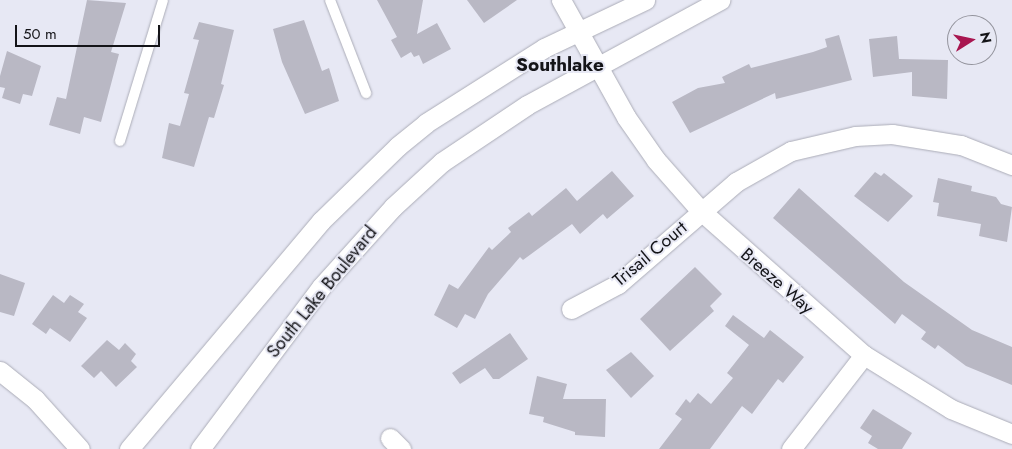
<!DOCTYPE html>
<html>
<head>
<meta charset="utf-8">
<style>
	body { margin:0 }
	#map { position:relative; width:1012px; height:449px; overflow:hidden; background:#e7e8f4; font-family:Jost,sans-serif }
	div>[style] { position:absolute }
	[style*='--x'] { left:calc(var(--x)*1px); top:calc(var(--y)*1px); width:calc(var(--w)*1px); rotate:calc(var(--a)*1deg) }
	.building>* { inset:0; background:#b9b8c4 }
	.roads { filter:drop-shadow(0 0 1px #abacb7) drop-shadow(0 0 1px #abacb7) }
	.service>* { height:10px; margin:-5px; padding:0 5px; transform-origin:5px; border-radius:5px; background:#fff }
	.minor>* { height:19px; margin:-9.5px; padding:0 9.5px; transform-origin:9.5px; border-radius:9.5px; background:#fff }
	span { translate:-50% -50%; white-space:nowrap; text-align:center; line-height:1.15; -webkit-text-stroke:4px #e7e8f4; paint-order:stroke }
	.street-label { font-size:18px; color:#141418 }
	.neighbourhood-label { font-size:19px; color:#141418; font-weight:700 }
	.north { position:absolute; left:947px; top:15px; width:50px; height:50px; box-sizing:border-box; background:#e7e8f4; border:1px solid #93939c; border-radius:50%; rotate:80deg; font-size:14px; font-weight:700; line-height:20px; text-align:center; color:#141418 }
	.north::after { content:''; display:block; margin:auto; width:18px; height:22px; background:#a81650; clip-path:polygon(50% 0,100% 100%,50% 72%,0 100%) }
	.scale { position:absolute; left:15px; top:25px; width:145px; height:22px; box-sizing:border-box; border:2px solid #141418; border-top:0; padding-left:6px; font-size:15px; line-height:18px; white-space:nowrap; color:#141418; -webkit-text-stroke:4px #e7e8f4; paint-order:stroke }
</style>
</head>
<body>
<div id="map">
	<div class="building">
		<i style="clip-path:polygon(87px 0,126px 3px,111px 52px,119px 54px,101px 122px,84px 117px,80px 134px,49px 125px,57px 97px,66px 99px)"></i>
		<i style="clip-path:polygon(377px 0,423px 0,417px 34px,437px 23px,451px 49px,423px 64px,419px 55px,414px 57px,411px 52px,401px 58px,391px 40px,397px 37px)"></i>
		<i style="clip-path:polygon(467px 0,517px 0,484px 23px)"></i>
		<i style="clip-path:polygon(304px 20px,322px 71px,329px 68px,339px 101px,305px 114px,282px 62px,273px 29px)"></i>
		<i style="clip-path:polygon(199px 22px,234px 30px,221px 84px,224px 85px,214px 118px,209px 117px,194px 167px,162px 158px,169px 123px,180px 126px,189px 94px,184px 93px,199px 40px,193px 39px)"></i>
		<i style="clip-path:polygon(839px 35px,852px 80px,776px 99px,775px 93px,690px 133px,672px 102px,698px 88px,725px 83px,722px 77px,749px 64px,751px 68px,813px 52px,827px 47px,825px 39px)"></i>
		<i style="clip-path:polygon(897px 36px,899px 59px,948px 60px,947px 99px,912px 96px,912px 72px,873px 77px,869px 39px)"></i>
		<i style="clip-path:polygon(7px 51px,41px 66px,32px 96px,23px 94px,20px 104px,2px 98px,5px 88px,0 87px,0 76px)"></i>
		<i style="clip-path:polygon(612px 171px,634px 196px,607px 219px,603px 214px,580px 234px,572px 224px,523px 260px,520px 257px,488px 294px,475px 319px,465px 314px,457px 328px,434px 315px,449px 284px,458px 289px,489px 247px,492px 250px,511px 232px,508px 228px,529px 212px,532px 216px,566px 188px,577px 201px)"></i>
		<i style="clip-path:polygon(875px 172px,881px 176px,884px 173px,913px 196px,888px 222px,854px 196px)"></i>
		<i style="clip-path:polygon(938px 178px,972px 186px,971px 191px,996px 197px,1001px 204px,1012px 207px,1007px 242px,979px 236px,981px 224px,937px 216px,939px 203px,933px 202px)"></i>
		<i style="clip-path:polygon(799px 188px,904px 282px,972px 330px,1012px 347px,1012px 385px,966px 366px,938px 345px,935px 349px,921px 339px,926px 332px,902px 314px,895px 324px,773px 218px)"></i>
		<i style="clip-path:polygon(695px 267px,722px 294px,710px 306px,714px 311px,670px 351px,640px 319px)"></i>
		<i style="clip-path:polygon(0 274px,25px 283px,14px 316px,0 312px)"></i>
		<i style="clip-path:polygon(53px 295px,64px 303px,70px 295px,84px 304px,78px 312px,87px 318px,70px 342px,50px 328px,46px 334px,32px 324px)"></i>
		<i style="clip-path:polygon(733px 315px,764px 338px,770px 330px,804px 357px,783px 383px,778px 379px,752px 414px,742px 406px,710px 449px,659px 449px,682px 419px,675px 414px,686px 399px,690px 403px,698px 393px,711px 404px,733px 378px,727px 373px,749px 345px,725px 326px)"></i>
		<i style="clip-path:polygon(510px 333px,528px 359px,499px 379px,493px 379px,485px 368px,460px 384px,452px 373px)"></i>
		<i style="clip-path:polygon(107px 340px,119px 350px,125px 343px,136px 354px,131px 361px,137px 367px,116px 387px,101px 371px,94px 378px,81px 366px)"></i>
		<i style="clip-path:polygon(631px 352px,654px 376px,631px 398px,606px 370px)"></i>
		<i style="clip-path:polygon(537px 376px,567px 384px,563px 399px,606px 399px,605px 437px,575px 435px,575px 432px,543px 422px,544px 417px,529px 414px)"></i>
		<i style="clip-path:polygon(873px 409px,912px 433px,902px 449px,878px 449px,868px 443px,872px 436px,860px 428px)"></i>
	</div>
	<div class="roads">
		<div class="service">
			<i style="--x:330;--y:0;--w:100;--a:68.8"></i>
			<i style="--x:120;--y:141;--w:147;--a:-73"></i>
		</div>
		<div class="minor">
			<i style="--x:561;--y:0;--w:134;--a:60.9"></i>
			<i style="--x:626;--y:117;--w:52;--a:55.1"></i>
			<i style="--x:656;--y:160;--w:68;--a:48.6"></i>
			<i style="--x:701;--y:211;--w:217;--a:41.5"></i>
			<i style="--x:864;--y:355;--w:102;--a:31.8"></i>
			<i style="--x:951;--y:409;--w:66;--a:22.3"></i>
			<i style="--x:571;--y:309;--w:53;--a:-28"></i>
			<i style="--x:618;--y:284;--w:156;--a:-40.8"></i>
			<i style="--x:736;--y:182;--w:63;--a:-29.4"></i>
			<i style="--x:791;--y:151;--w:66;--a:-13.2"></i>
			<i style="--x:855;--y:136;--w:37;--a:-3"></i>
			<i style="--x:892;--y:134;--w:70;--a:9.1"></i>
			<i style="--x:961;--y:145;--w:55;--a:21.4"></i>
			<i style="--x:0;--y:371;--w:45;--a:38.7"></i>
			<i style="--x:35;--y:399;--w:67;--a:48"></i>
			<i style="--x:390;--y:438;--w:16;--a:45"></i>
			<i style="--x:129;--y:449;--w:298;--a:-49.9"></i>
			<i style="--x:321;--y:221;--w:107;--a:-44.2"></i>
			<i style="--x:398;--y:146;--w:36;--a:-39"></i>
			<i style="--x:426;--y:123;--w:140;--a:-32.4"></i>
			<i style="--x:544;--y:48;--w:112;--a:-25.4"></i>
			<i style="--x:200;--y:449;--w:202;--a:-53.2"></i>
			<i style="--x:321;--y:287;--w:108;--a:-48"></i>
			<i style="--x:393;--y:207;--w:67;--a:-42.6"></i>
			<i style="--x:442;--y:162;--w:102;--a:-33.8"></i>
			<i style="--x:527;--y:105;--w:220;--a:-28.5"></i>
			<i style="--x:791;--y:449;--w:119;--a:-52.2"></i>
		</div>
	</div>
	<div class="street-label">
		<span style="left:650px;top:254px;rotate:-40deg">Trisail Court</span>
		<span style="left:777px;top:281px;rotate:41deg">Breeze Way</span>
		<span style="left:322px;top:292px;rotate:-51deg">South Lake Boulevard</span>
	</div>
	<div class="neighbourhood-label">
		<span style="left:560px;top:65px">Southlake</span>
	</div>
	<div class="north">N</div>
	<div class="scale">50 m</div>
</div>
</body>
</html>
